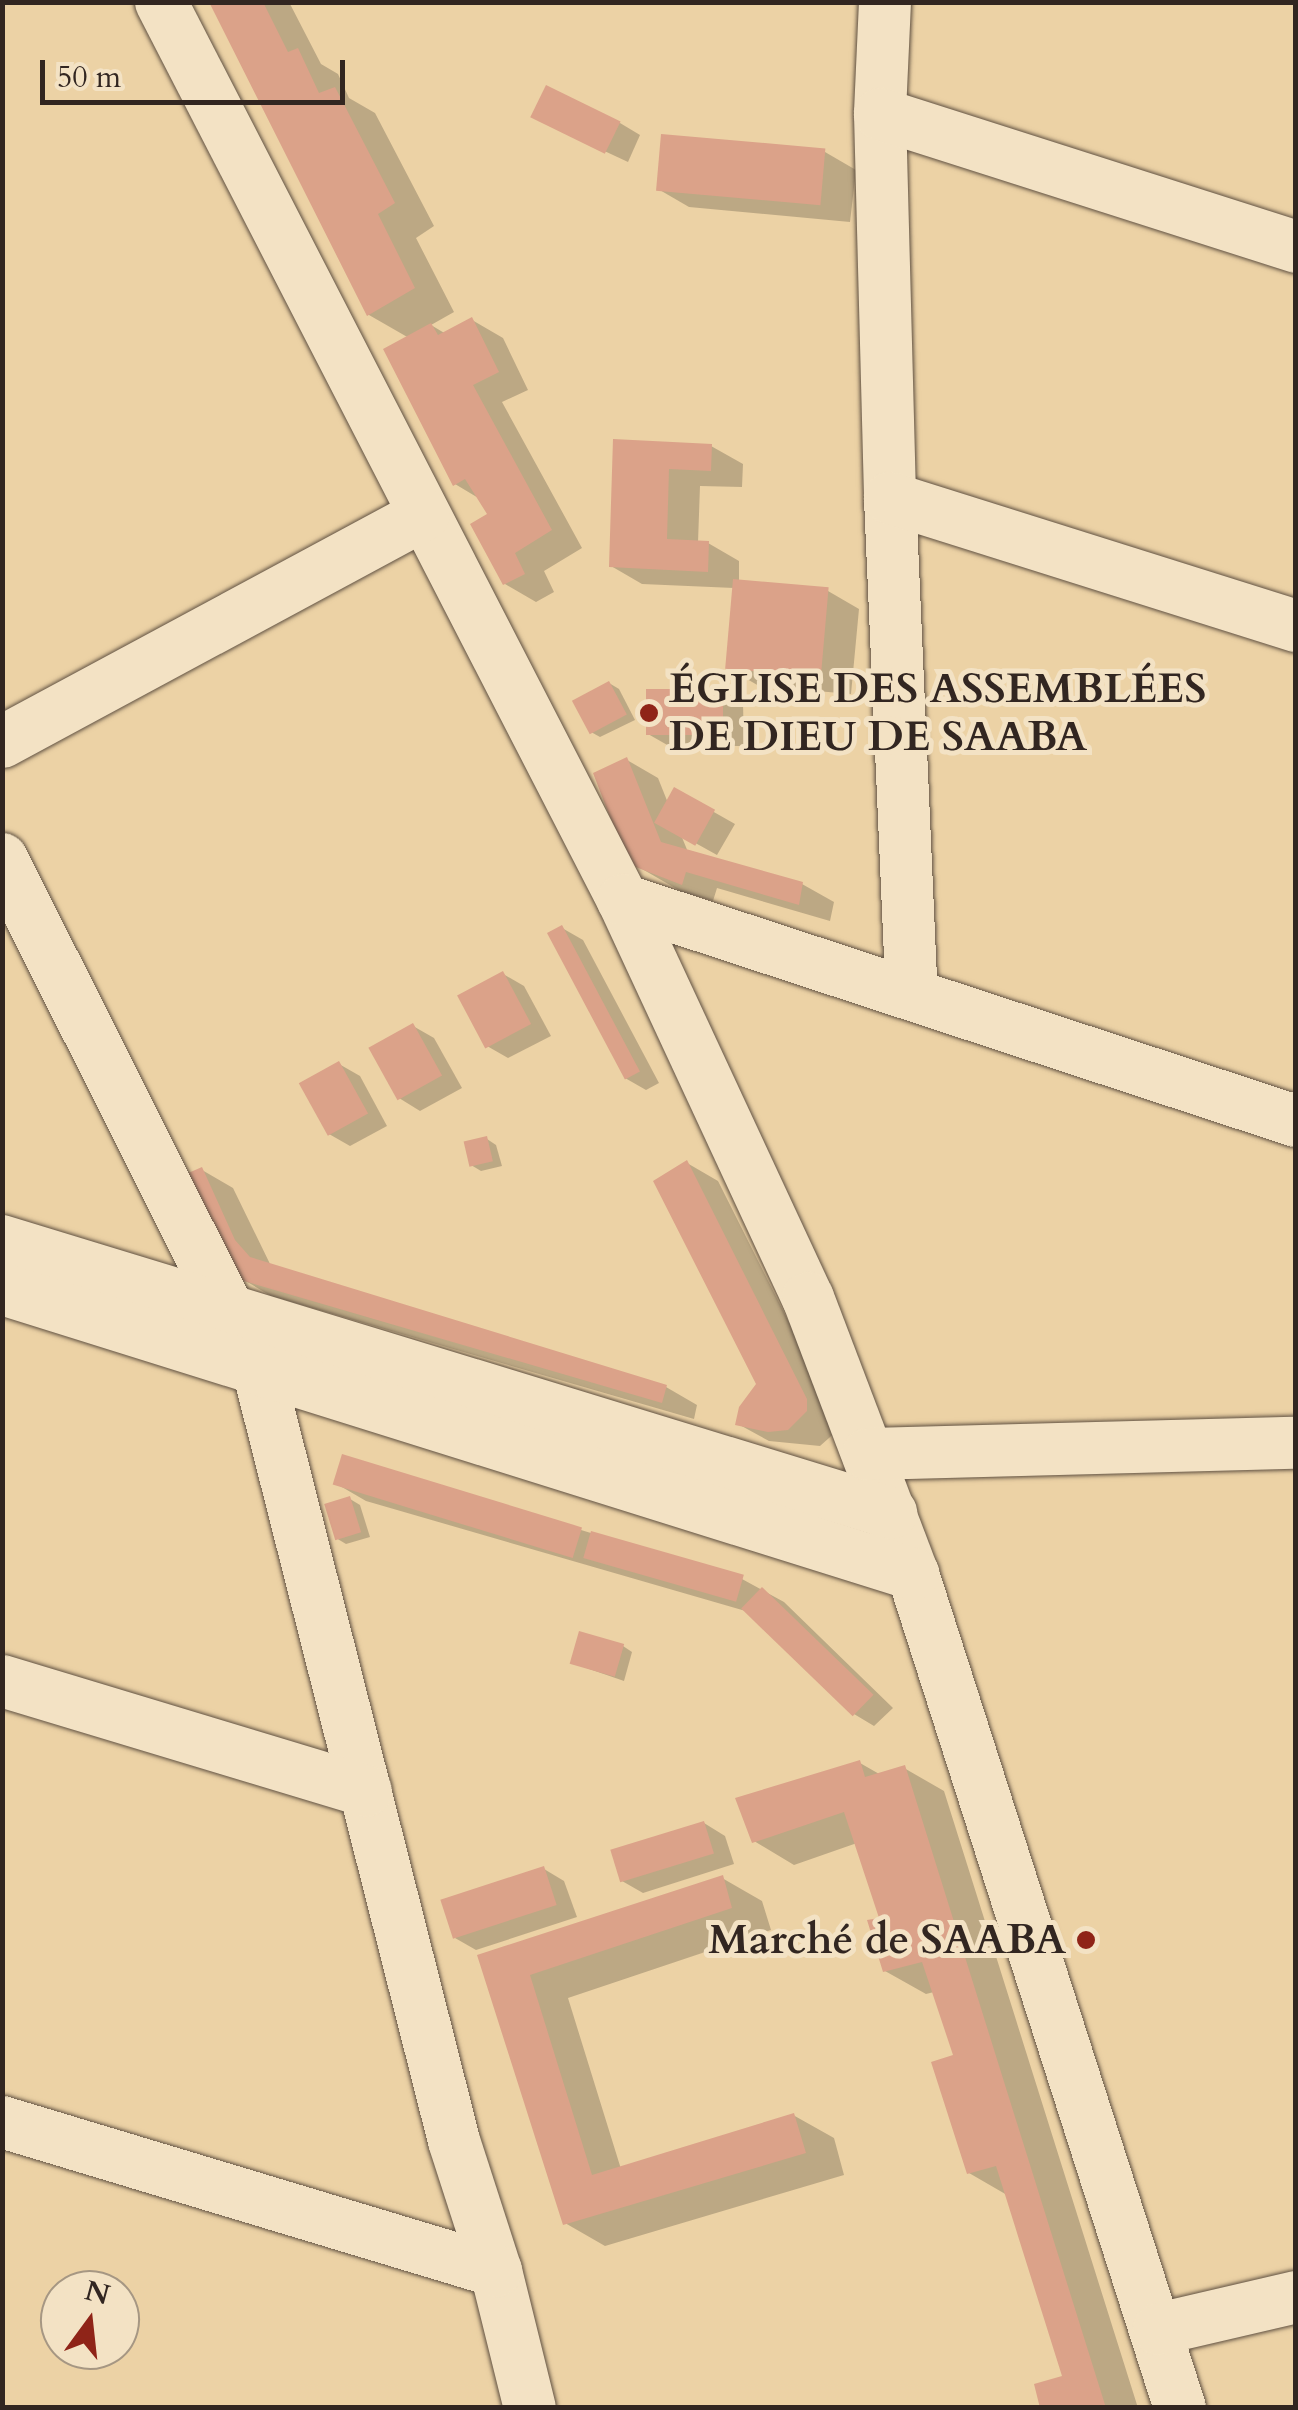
<!DOCTYPE html>
<html>
<head>
<meta charset="utf-8">
<style>
	body { margin:0 }
	#map { position:relative; width:1298px; height:2410px; overflow:hidden; background:#ecd2a5; font-family:Cardo,serif }
	div>[style] { position:absolute }
	[style*='--x'] { left:calc(var(--x)*1px); top:calc(var(--y)*1px); width:calc(var(--w)*1px); rotate:calc(var(--a)*1deg) }
	.shadow>* { inset:0; background:#0003 }
	.building>* { inset:0; background:#dba289; transform-origin:0 0 }
	.roads { filter:drop-shadow(0 0 2px #605142) drop-shadow(0 0 2px #605142) }
	.minor>* { height:52px; margin:-26px; padding:0 26px; transform-origin:26px; border-radius:26px; background:#f3e2c4 }
	.dots>* { width:28px; height:28px; translate:-50% -50%; box-sizing:border-box; border:5px solid #f3e2c4; border-radius:50% }
	span { translate:-50% -50%; white-space:nowrap; text-align:center; line-height:1.15; -webkit-text-stroke:10px #f3e2c4; paint-order:stroke }
	.poi-label { font-size:42px; color:#322621; font-weight:700 }
	.left { translate:0 -50%; text-align:left }
	.right { translate:-100% -50%; text-align:right }
	.frame { position:absolute; inset:0; border:5px solid #322621; pointer-events:none }
	.north { position:absolute; left:40px; top:2270px; width:100px; height:100px; box-sizing:border-box; background:#f3e2c4; border:2px solid #a69783; border-radius:50%; rotate:15deg; font-size:28px; font-weight:700; line-height:40px; text-align:center; color:#322621 }
	.north::after { content:''; display:block; margin:auto; width:35px; height:45px; background:#8f2418; clip-path:polygon(50% 0,100% 100%,50% 72%,0 100%) }
	.scale { position:absolute; left:40px; top:60px; width:305px; height:45px; box-sizing:border-box; border:5px solid #322621; border-top:0; padding-left:12px; font-size:30px; line-height:35px; white-space:nowrap; color:#322621; -webkit-text-stroke:8px #f3e2c4; paint-order:stroke }
</style>
</head>
<body>
<div id="map">
	<div class="shadow">
		<i style="clip-path:polygon(212px 2px,289px 2px,321px 64px,338px 74px,349px 98px,375px 113px,434px 226px,416px 238px,454px 312px,431px 325px,446px 334px,472px 320px,503px 338px,528px 390px,502px 402px,582px 548px,544px 571px,554px 592px,536px 602px,505px 584px,490px 515px,480px 499px,455px 484px,409px 338px,369px 315px)"></i>
		<i style="clip-path:polygon(620px 123px,640px 135px,628px 162px,555px 128px)"></i>
		<i style="clip-path:polygon(825px 152px,856px 170px,850px 222px,689px 207px,658px 189px)"></i>
		<i style="clip-path:polygon(615px 441px,711px 446px,743px 464px,742px 487px,700px 486px,698px 543px,708px 543px,739px 561px,739px 582px,828px 591px,859px 609px,851px 694px,759px 686px,728px 668px,734px 588px,642px 584px,611px 566px)"></i>
		<i style="clip-path:polygon(609px 683px,619px 689px,635px 720px,600px 737px,591px 732px)"></i>
		<i style="clip-path:polygon(722px 691px,743px 703px,744px 746px,669px 746px,648px 734px)"></i>
		<i style="clip-path:polygon(627px 760px,658px 778px,668px 803px,675px 790px,735px 824px,717px 855px,681px 835px,688px 852px,802px 884px,834px 902px,830px 921px,717px 888px,713px 901px,682px 892px,630px 862px)"></i>
		<i style="clip-path:polygon(562px 928px,583px 940px,659px 1083px,646px 1090px,625px 1078px)"></i>
		<i style="clip-path:polygon(503px 974px,524px 986px,551px 1036px,508px 1058px,487px 1046px)"></i>
		<i style="clip-path:polygon(413px 1026px,434px 1038px,462px 1088px,420px 1111px,399px 1098px)"></i>
		<i style="clip-path:polygon(339px 1064px,360px 1076px,387px 1126px,350px 1146px,329px 1134px)"></i>
		<i style="clip-path:polygon(487px 1139px,496px 1145px,502px 1166px,481px 1171px,471px 1165px)"></i>
		<i style="clip-path:polygon(687px 1163px,718px 1181px,837px 1418px,838px 1430px,820px 1446px,769px 1441px,738px 1424px,759px 1384px)"></i>
		<i style="clip-path:polygon(202px 1170px,233px 1188px,271px 1266px,666px 1387px,697px 1405px,694px 1419px,271px 1296px,239px 1277px)"></i>
		<i style="clip-path:polygon(335px 1483px,581px 1530px,742px 1579px,784px 1602px,893px 1708px,874px 1726px,854px 1714px,749px 1612px,366px 1501px)"></i>
		<i style="clip-path:polygon(350px 1499px,360px 1505px,370px 1537px,346px 1544px,336px 1538px)"></i>
		<i style="clip-path:polygon(623px 1646px,632px 1652px,624px 1681px,572px 1663px)"></i>
		<i style="clip-path:polygon(860px 1763px,881px 1775px,904px 1768px,944px 1791px,1138px 2408px,1043px 2408px,1066px 2378px,1007px 2195px,969px 2173px,956px 2057px,934px 1992px,926px 1994px,885px 1971px,882px 1919px,857px 1843px,794px 1865px,754px 1841px)"></i>
		<i style="clip-path:polygon(704px 1823px,725px 1836px,734px 1864px,643px 1893px,622px 1881px)"></i>
		<i style="clip-path:polygon(544px 1869px,564px 1881px,577px 1917px,476px 1950px,455px 1938px)"></i>
		<i style="clip-path:polygon(722px 1878px,762px 1901px,771px 1930px,568px 1998px,621px 2169px,793px 2115px,834px 2138px,844px 2175px,605px 2246px,565px 2223px,480px 1956px)"></i>
	</div>
	<div class="building">
		<i style="clip-path:polygon(209px 2px,263px 2px,288px 52px,298px 48px,319px 93px,335px 87px,395px 203px,378px 214px,415px 288px,367px 316px)"></i>
		<i style="left:546px;top:85px;width:83px;height:36px;rotate:26deg"></i>
		<i style="left:661px;top:134px;width:165px;height:57px;rotate:5deg"></i>
		<i style="clip-path:polygon(472px 317px,499px 372px,473px 385px,552px 530px,515px 553px,525px 574px,503px 585px,470px 524px,487px 514px,465px 479px,453px 486px,383px 349px,431px 323px,438px 335px)"></i>
		<i style="clip-path:polygon(613px 439px,712px 444px,711px 471px,669px 469px,667px 539px,709px 541px,708px 572px,609px 567px)"></i>
		<i style="left:733px;top:579px;width:96px;height:90px;rotate:5deg"></i>
		<i style="left:609px;top:681px;width:38px;height:42px;rotate:62deg"></i>
		<i style="left:646px;top:689px;width:77px;height:46px"></i>
		<i style="clip-path:polygon(627px 757px,661px 842px,803px 882px,799px 905px,686px 872px,682px 885px,628px 864px,593px 773px)"></i>
		<i style="left:674px;top:787px;width:47px;height:41px;rotate:29deg"></i>
		<i style="left:562px;top:925px;width:166px;height:17px;rotate:62deg"></i>
		<i style="left:503px;top:971px;width:60px;height:52px;rotate:62deg"></i>
		<i style="left:413px;top:1023px;width:60px;height:51px;rotate:61deg"></i>
		<i style="left:339px;top:1061px;width:60px;height:46px;rotate:61deg"></i>
		<i style="left:487px;top:1136px;width:26px;height:24px;rotate:77deg"></i>
		<i style="clip-path:polygon(687px 1160px,807px 1399px,807px 1411px,788px 1430px,768px 1432px,735px 1425px,739px 1407px,756px 1384px,653px 1181px)"></i>
		<i style="clip-path:polygon(202px 1167px,235px 1240px,250px 1257px,667px 1385px,662px 1403px,237px 1279px,186px 1174px)"></i>
		<i style="left:342px;top:1454px;width:251px;height:32px;rotate:17deg"></i>
		<i style="left:350px;top:1496px;width:38px;height:27px;rotate:73deg"></i>
		<i style="left:591px;top:1531px;width:159px;height:28px;rotate:16deg"></i>
		<i style="left:762px;top:1587px;width:155px;height:30px;rotate:44deg"></i>
		<i style="left:579px;top:1631px;width:47px;height:34px;rotate:16deg"></i>
		<i style="clip-path:polygon(860px 1760px,865px 1777px,905px 1765px,1106px 2408px,1040px 2408px,1034px 2384px,1062px 2376px,996px 2166px,967px 2174px,931px 2062px,953px 2055px,922px 1962px,883px 1972px,867px 1920px,879px 1918px,844px 1812px,752px 1843px,735px 1798px)"></i>
		<i style="left:704px;top:1821px;width:34px;height:98px;rotate:73deg"></i>
		<i style="left:544px;top:1866px;width:41px;height:109px;rotate:72deg"></i>
		<i style="clip-path:polygon(723px 1875px,732px 1908px,530px 1975px,592px 2175px,794px 2113px,806px 2153px,563px 2225px,477px 1955px)"></i>
	</div>
	<div class="roads">
		<div class="minor">
			<i style="--x:161;--y:2;--w:1010;--a:62.78"></i>
			<i style="--x:623;--y:900;--w:439;--a:65.1"></i>
			<i style="--x:808;--y:1298;--w:295;--a:69.2"></i>
			<i style="--x:913;--y:1574;--w:876;--a:72.25"></i>
			<i style="--x:885;--y:2;--w:112;--a:92.6"></i>
			<i style="--x:880;--y:114;--w:384;--a:88.5"></i>
			<i style="--x:890;--y:498;--w:495;--a:87.5"></i>
			<i style="--x:880;--y:114;--w:437;--a:17.7"></i>
			<i style="--x:890;--y:498;--w:426;--a:17.5"></i>
			<i style="--x:2;--y:742;--w:479;--a:-28.3"></i>
			<i style="--x:2;--y:859;--w:571;--a:63.35"></i>
			<i style="--x:258;--y:1369;--w:796;--a:75.75"></i>
			<i style="--x:454;--y:2141;--w:137;--a:72.1"></i>
			<i style="--x:496;--y:2271;--w:141;--a:76.1"></i>
			<i style="--x:623;--y:900;--w:708;--a:18.18"></i>
			<i style="--x:2;--y:1241;--w:930;--a:17.01"></i>
			<i style="--x:2;--y:1289;--w:955;--a:17.37"></i>
			<i style="--x:868;--y:1454;--w:428;--a:-1.5"></i>
			<i style="--x:2;--y:1681;--w:380;--a:16.8"></i>
			<i style="--x:2;--y:2122;--w:516;--a:16.78"></i>
			<i style="--x:1159;--y:2329;--w:141;--a:-13.1"></i>
		</div>
	</div>
	<div class="dots">
		<i style="left:649px;top:713px;background:#8f2418"></i>
		<i style="left:1086px;top:1940px;background:#8f2418"></i>
	</div>
	<div class="poi-label">
		<span class="left" style="left:669px;top:713px">ÉGLISE DES ASSEMBLÉES<br>DE DIEU DE SAABA</span>
		<span class="right" style="left:1066px;top:1940px">Marché de SAABA</span>
	</div>
	<div class="frame"></div>
	<div class="north">N</div>
	<div class="scale">50 m</div>
</div>
</body>
</html>
